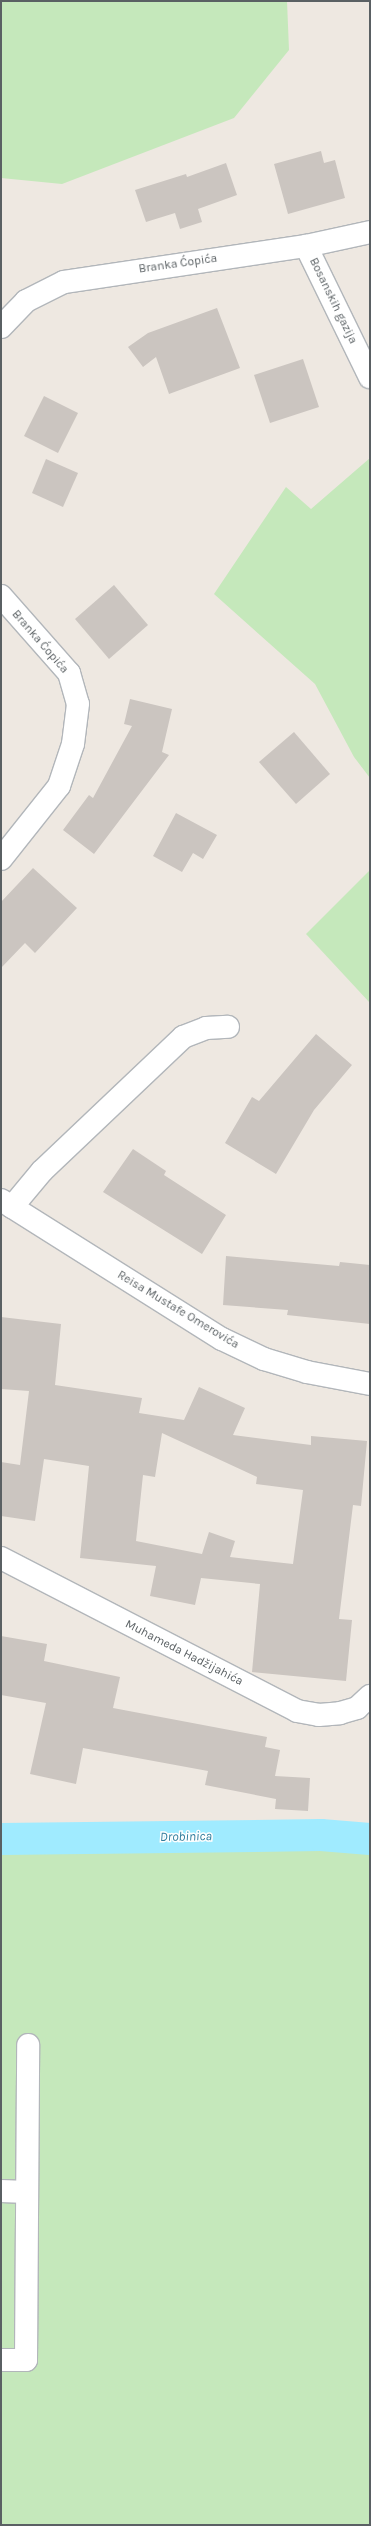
<!DOCTYPE html>
<meta charset="utf-8">
<style>
body{margin:0}
#map{position:relative;width:371px;height:2526px;overflow:hidden;background:#eee8e1;font-family:Karla,sans-serif}
div>[style]{position:absolute}
.green>*{inset:0;background:#c5e8bb}
.canal>*{height:32px;margin:-16px;padding:0 16px;transform-origin:16px;border-radius:16px;background:#a0ebff}
.building>*{inset:0;background:#cbc5c0}
.roads{filter:drop-shadow(1px 0 #b2b6ba) drop-shadow(-1px 0 #b2b6ba) drop-shadow(0 1px #b2b6ba) drop-shadow(0 -1px #b2b6ba)}
.minor>*{height:22px;margin:-11px;padding:0 11px;transform-origin:11px;border-radius:11px;background:#fff}
span{translate:-50% -50%;white-space:nowrap;text-align:center;line-height:1.15;-webkit-text-stroke:3px #fff;paint-order:stroke}
.street-label{font-size:12px;color:#5a6063}
.water-label{font-size:13px;color:#2f7d9d;font-style:italic}
.frame{position:absolute;inset:0;border:2px solid #5a6063;pointer-events:none}
</style>
<div id="map">
<div class="green">
<div style="clip-path:polygon(1px 1px,287px 1px,289px 50px,234px 118px,62px 184px,1px 178px)"></div>
<div style="clip-path:polygon(370px 458px,370px 778px,354px 757px,315px 684px,214px 594px,286px 487px,311px 509px)"></div>
<div style="clip-path:polygon(370px 870px,370px 1003px,306px 934px)"></div>
<div style="clip-path:polygon(321px 1835px,370px 1839px,370px 2525px,1px 2525px,1px 1839px)"></div>
</div>
<div class="canal">
<div style="left:1px;top:1839px;width:320px;rotate:-0.7deg"></div>
<div style="left:321px;top:1835px;width:49px;rotate:4.7deg"></div>
</div>
<div class="building">
<div style="clip-path:polygon(321px 151px,324px 163px,335px 160px,345px 198px,288px 214px,274px 164px)"></div>
<div style="clip-path:polygon(226px 163px,237px 195px,198px 209px,202px 222px,180px 229px,175px 213px,146px 222px,135px 190px,186px 174px,187px 177px)"></div>
<div style="clip-path:polygon(217px 308px,240px 368px,169px 394px,156px 357px,143px 367px,128px 347px,148px 333px)"></div>
<div style="clip-path:polygon(303px 359px,319px 407px,270px 423px,254px 375px)"></div>
<div style="clip-path:polygon(44px 396px,78px 413px,58px 453px,24px 436px)"></div>
<div style="clip-path:polygon(46px 459px,78px 473px,63px 507px,32px 493px)"></div>
<div style="clip-path:polygon(114px 585px,148px 625px,109px 659px,75px 619px)"></div>
<div style="clip-path:polygon(130px 699px,172px 709px,162px 752px,169px 755px,94px 854px,63px 830px,89px 795px,93px 798px,132px 726px,124px 724px)"></div>
<div style="clip-path:polygon(294px 732px,330px 774px,296px 804px,259px 762px)"></div>
<div style="clip-path:polygon(176px 813px,217px 835px,203px 859px,193px 853px,182px 872px,153px 856px)"></div>
<div style="clip-path:polygon(33px 868px,77px 908px,35px 953px,25px 943px,1px 968px,1px 902px)"></div>
<div style="clip-path:polygon(316px 1034px,352px 1065px,314px 1110px,276px 1174px,225px 1143px,252px 1097px,259px 1101px)"></div>
<div style="clip-path:polygon(133px 1149px,166px 1171px,164px 1175px,226px 1215px,202px 1254px,103px 1192px)"></div>
<div style="clip-path:polygon(226px 1256px,339px 1266px,340px 1262px,370px 1265px,370px 1324px,287px 1315px,288px 1310px,223px 1305px)"></div>
<div style="clip-path:polygon(evenodd,1px 1317px,61px 1324px,55px 1385px,142px 1398px,139px 1413px,184px 1420px,199px 1387px,245px 1408px,233px 1435px,311px 1445px,311px 1436px,367px 1441px,361px 1506px,353px 1505px,339px 1619px,352px 1620px,346px 1681px,252px 1672px,260px 1584px,201px 1578px,195px 1605px,150px 1596px,156px 1566px,80px 1558px,89px 1466px,44px 1459px,35px 1521px,1px 1516px,1px 1462px,20px 1465px,29px 1391px,1px 1389px,1px 1317px,162px 1433px,257px 1477px,256px 1484px,303px 1490px,293px 1564px,230px 1557px,235px 1541px,209px 1532px,202px 1554px,136px 1541px,143px 1475px,155px 1477px,162px 1433px)"></div>
<div style="clip-path:polygon(1px 1636px,47px 1644px,44px 1661px,120px 1677px,113px 1708px,267px 1737px,265px 1747px,280px 1750px,275px 1776px,310px 1778px,308px 1811px,275px 1809px,276px 1799px,205px 1785px,208px 1771px,83px 1748px,76px 1784px,30px 1774px,46px 1703px,1px 1695px)"></div>
</div>
<div class="roads">
<div class="minor">
<div style="left:306px;top:246px;width:146px;rotate:64deg"></div>
<div style="left:1px;top:327px;width:36px;rotate:-46deg"></div>
<div style="left:26px;top:301px;width:42px;rotate:-26.6deg"></div>
<div style="left:64px;top:282px;width:245px;rotate:-8.5deg"></div>
<div style="left:306px;top:246px;width:66px;rotate:-12.3deg"></div>
<div style="left:1px;top:596px;width:103px;rotate:48.6deg"></div>
<div style="left:69px;top:673px;width:32px;rotate:74deg"></div>
<div style="left:78px;top:704px;width:40px;rotate:97.1deg"></div>
<div style="left:73px;top:744px;width:44px;rotate:108.4deg"></div>
<div style="left:59px;top:786px;width:93px;rotate:128.5deg"></div>
<div style="left:1px;top:1200px;width:261px;rotate:32.2deg"></div>
<div style="left:222px;top:1339px;width:47px;rotate:25.5deg"></div>
<div style="left:264px;top:1359px;width:45px;rotate:16.8deg"></div>
<div style="left:307px;top:1372px;width:64px;rotate:10.8deg"></div>
<div style="left:12px;top:1207px;width:47px;rotate:-50.2deg"></div>
<div style="left:42px;top:1171px;width:195px;rotate:-43.5deg"></div>
<div style="left:183px;top:1037px;width:25px;rotate:-21deg"></div>
<div style="left:206px;top:1028px;width:22px;rotate:-3deg"></div>
<div style="left:1px;top:1558px;width:333px;rotate:27.3deg"></div>
<div style="left:297px;top:1711px;width:22px;rotate:10deg"></div>
<div style="left:319px;top:1715px;width:21px;rotate:-5deg"></div>
<div style="left:340px;top:1713px;width:18px;rotate:-16deg"></div>
<div style="left:357px;top:1708px;width:18px;rotate:-43deg"></div>
<div style="left:1px;top:2191px;width:26px;rotate:2deg"></div>
<div style="left:1px;top:2360px;width:25px"></div>
<div style="left:26px;top:2360px;width:315px;rotate:-89.6deg"></div>
</div>
</div>
<div class="street-label">
<span style="left:178px;top:264px;rotate:-8deg">Branka Ćopića</span>
<span style="left:333px;top:301px;rotate:64deg">Bosanskih gazija</span>
<span style="left:40px;top:642px;rotate:49deg">Branka Ćopića</span>
<span style="left:178px;top:1310px;rotate:31deg">Reisa Mustafe Omerovića</span>
<span style="left:184px;top:1653px;rotate:27deg">Muhameda Hadžijahića</span>
</div>
<div class="water-label">
<span style="left:186px;top:1837px;rotate:-1deg">Drobinica</span>
</div>
<div class="frame"></div>
</div>
